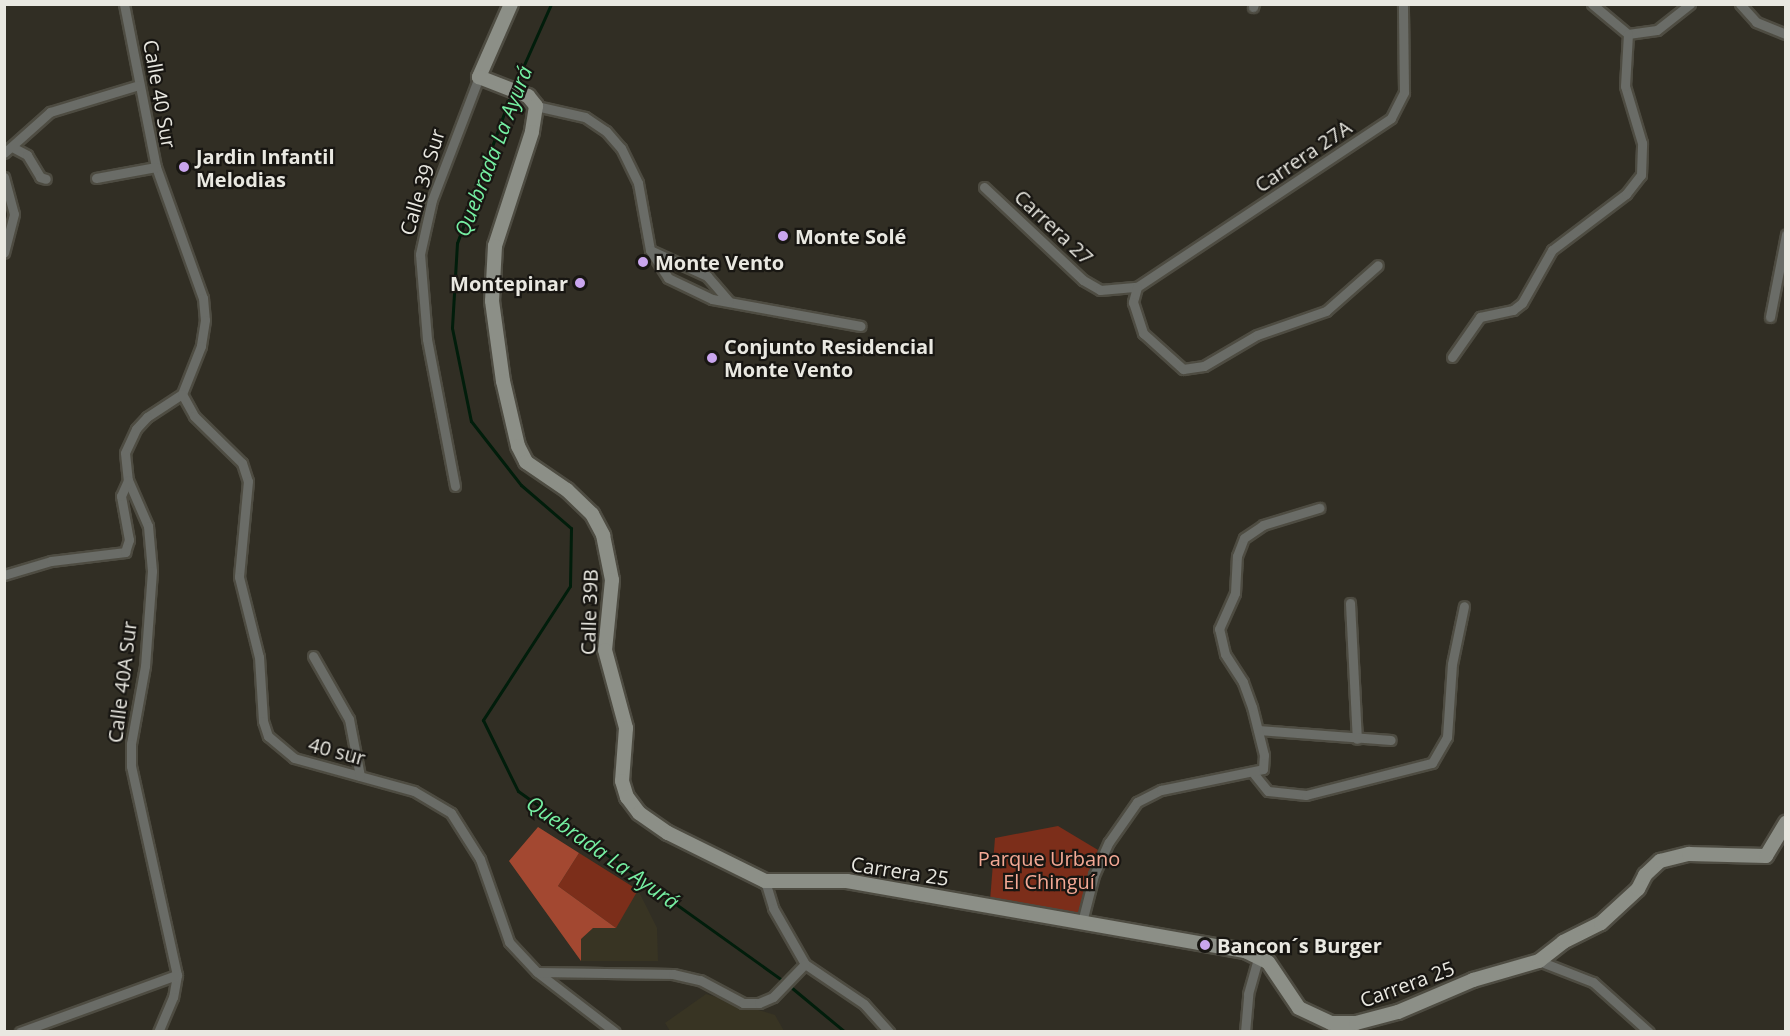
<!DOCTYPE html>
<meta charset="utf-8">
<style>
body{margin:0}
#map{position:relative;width:1790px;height:1036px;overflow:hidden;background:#312e24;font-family:"Open Sans",sans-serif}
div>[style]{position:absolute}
.built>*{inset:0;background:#383423}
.green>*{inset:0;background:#7c2e1a}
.forest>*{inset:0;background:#a34831}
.stream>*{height:3px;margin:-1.5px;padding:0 1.5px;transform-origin:1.5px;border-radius:1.5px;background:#011d0b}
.roads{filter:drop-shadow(2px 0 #4e4c42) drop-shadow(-2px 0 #4e4c42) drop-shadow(0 2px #4e4c42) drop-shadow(0 -2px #4e4c42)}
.street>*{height:9px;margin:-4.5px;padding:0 4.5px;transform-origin:4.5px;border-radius:4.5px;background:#6a6c67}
.secondary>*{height:14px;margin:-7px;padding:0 7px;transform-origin:7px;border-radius:7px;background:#8c8f87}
.dots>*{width:16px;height:16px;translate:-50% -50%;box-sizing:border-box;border:3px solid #181612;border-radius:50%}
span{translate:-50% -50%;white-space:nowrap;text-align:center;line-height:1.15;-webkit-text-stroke:4.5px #181612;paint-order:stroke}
.street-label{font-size:20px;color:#e9e8e1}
.poi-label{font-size:20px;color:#e9e8e1;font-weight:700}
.left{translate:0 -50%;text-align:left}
.right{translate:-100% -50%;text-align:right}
.park-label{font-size:20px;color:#f4a995}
.water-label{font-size:21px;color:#75efa2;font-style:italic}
.frame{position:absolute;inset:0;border:6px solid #e9e8e1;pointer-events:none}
</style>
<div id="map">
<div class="built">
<div style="clip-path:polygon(538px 827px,638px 890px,657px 928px,658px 961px,581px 961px,509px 861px)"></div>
<div style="clip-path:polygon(706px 994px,775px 1015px,784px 1031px,670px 1031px,665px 1023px)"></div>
</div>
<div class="green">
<div style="clip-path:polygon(1058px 826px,1098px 850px,1077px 916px,990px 901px,995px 838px)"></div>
<div style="clip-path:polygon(579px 853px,638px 890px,616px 928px,558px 886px)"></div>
</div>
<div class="forest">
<div style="clip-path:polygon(538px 827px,579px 853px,558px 886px,616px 928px,593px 928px,581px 939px,581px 961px,509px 861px)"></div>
</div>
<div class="stream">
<div style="left:515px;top:85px;width:89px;rotate:-66deg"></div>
<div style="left:511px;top:94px;width:158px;rotate:109.9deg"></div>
<div style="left:457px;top:243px;width:85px;rotate:93.4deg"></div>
<div style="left:452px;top:328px;width:95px;rotate:78.5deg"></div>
<div style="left:471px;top:421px;width:81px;rotate:52deg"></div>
<div style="left:521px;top:485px;width:66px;rotate:40.7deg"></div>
<div style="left:571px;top:528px;width:58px;rotate:91deg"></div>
<div style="left:570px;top:586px;width:160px;rotate:123deg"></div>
<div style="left:483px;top:720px;width:79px;rotate:63.8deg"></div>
<div style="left:518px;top:791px;width:330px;rotate:35.6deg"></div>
<div style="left:786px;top:983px;width:77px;rotate:39.7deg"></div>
</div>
<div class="roads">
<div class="street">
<div style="left:124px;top:4px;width:166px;rotate:78.9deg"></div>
<div style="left:156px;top:167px;width:139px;rotate:70.3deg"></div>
<div style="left:203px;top:298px;width:22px;rotate:85deg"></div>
<div style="left:205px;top:320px;width:26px;rotate:99deg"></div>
<div style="left:201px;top:346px;width:52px;rotate:111.6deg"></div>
<div style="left:182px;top:394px;width:42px;rotate:146.7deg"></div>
<div style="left:147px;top:417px;width:16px;rotate:133deg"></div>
<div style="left:136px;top:429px;width:26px;rotate:115deg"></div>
<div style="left:125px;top:453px;width:27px;rotate:84deg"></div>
<div style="left:128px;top:480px;width:50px;rotate:66.5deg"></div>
<div style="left:148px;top:526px;width:45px;rotate:84.9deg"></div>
<div style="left:152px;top:571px;width:95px;rotate:94.2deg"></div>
<div style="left:145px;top:666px;width:79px;rotate:100.2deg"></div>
<div style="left:131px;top:744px;width:22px;rotate:90deg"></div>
<div style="left:131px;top:766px;width:214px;rotate:77.6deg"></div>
<div style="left:177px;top:975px;width:22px;rotate:100deg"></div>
<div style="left:173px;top:997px;width:38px;rotate:113deg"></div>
<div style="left:1592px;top:4px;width:47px;rotate:39.8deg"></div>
<div style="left:1628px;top:34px;width:29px;rotate:-8deg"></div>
<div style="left:1657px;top:30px;width:42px;rotate:-38.2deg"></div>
<div style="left:1740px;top:4px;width:24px;rotate:48deg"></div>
<div style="left:1756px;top:22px;width:32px;rotate:22deg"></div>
<div style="left:1253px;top:7px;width:3px;rotate:-72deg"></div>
<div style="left:536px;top:106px;width:50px;rotate:12.7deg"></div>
<div style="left:585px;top:117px;width:25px;rotate:34deg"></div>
<div style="left:606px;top:131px;width:23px;rotate:49deg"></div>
<div style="left:621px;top:148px;width:39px;rotate:64deg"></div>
<div style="left:638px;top:183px;width:68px;rotate:79.8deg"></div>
<div style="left:650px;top:250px;width:33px;rotate:57deg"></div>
<div style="left:668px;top:278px;width:49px;rotate:25.5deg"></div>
<div style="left:712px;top:299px;width:151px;rotate:10.3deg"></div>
<div style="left:14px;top:148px;width:15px;rotate:28deg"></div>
<div style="left:27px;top:155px;width:26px;rotate:59deg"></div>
<div style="left:40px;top:177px;width:6px;rotate:18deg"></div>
<div style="left:4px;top:153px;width:62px;rotate:-41.7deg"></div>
<div style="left:50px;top:112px;width:93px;rotate:-16.9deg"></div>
<div style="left:4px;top:177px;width:38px;rotate:75deg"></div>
<div style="left:14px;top:214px;width:40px;rotate:104.4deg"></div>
<div style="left:96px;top:178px;width:61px;rotate:-10.4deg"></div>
<div style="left:984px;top:187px;width:136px;rotate:43.2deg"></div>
<div style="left:1083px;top:280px;width:20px;rotate:30deg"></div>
<div style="left:1100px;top:290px;width:37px;rotate:-5deg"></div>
<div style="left:1137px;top:287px;width:305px;rotate:-33.6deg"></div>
<div style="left:1391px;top:118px;width:29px;rotate:-63deg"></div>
<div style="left:1404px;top:92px;width:88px;rotate:-90.7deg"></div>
<div style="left:650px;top:250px;width:63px;rotate:24.5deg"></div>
<div style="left:707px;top:276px;width:33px;rotate:49deg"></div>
<div style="left:1137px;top:287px;width:16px;rotate:105deg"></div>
<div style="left:1133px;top:302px;width:33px;rotate:72deg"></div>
<div style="left:1143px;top:333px;width:54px;rotate:42deg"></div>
<div style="left:1183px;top:369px;width:21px;rotate:-8deg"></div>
<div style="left:1204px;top:366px;width:61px;rotate:-30.3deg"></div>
<div style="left:1257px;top:335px;width:73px;rotate:-19.2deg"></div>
<div style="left:1326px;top:311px;width:69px;rotate:-41.5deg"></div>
<div style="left:1770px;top:317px;width:84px;rotate:-79deg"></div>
<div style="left:1452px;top:357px;width:49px;rotate:-55deg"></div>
<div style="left:1480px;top:317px;width:34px;rotate:-12deg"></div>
<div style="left:1513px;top:310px;width:11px;rotate:-38deg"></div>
<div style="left:1522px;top:303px;width:61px;rotate:-60.5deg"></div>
<div style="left:1552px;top:250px;width:93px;rotate:-37.1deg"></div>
<div style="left:1626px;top:194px;width:24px;rotate:-52deg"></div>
<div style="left:1641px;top:175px;width:32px;rotate:-88deg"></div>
<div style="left:1642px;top:143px;width:59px;rotate:-106.6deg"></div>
<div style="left:1625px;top:86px;width:52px;rotate:-86.7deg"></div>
<div style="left:182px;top:394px;width:25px;rotate:61deg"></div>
<div style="left:194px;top:416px;width:67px;rotate:44.4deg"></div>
<div style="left:242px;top:463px;width:19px;rotate:72deg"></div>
<div style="left:248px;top:481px;width:96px;rotate:95.4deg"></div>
<div style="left:239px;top:577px;width:82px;rotate:76deg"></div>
<div style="left:259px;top:657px;width:64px;rotate:86.4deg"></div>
<div style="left:263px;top:721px;width:16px;rotate:72deg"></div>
<div style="left:268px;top:736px;width:34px;rotate:40deg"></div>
<div style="left:294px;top:758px;width:124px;rotate:15.4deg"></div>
<div style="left:414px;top:791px;width:43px;rotate:30.7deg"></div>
<div style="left:451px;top:813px;width:54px;rotate:57.8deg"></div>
<div style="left:480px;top:859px;width:88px;rotate:70.7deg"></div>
<div style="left:509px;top:942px;width:41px;rotate:47deg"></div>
<div style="left:537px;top:972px;width:98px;rotate:37.6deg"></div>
<div style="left:455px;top:486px;width:150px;rotate:-100.8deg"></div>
<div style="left:427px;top:339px;width:85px;rotate:-94.7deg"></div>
<div style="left:420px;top:254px;width:55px;rotate:-77.5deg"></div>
<div style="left:432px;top:200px;width:132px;rotate:-69.1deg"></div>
<div style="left:4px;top:575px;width:49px;rotate:-16.6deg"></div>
<div style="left:51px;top:561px;width:75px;rotate:-6.9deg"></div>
<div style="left:125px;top:552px;width:13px;rotate:-72deg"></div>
<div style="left:129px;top:540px;width:45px;rotate:-100.3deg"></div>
<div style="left:121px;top:496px;width:17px;rotate:-66deg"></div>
<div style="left:1350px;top:603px;width:136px;rotate:87.1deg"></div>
<div style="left:313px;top:656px;width:73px;rotate:60.3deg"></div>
<div style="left:349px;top:719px;width:58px;rotate:79.1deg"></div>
<div style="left:1258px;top:730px;width:133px;rotate:4.3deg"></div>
<div style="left:1254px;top:774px;width:22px;rotate:51deg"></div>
<div style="left:1268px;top:791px;width:38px;rotate:6deg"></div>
<div style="left:1306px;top:795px;width:130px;rotate:-14.3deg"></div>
<div style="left:1432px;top:763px;width:30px;rotate:-60deg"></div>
<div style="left:1447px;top:737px;width:73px;rotate:-86.1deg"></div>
<div style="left:1452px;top:664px;width:59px;rotate:-78.3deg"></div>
<div style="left:765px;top:881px;width:28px;rotate:73deg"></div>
<div style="left:773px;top:908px;width:64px;rotate:60.3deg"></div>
<div style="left:805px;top:964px;width:71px;rotate:34.1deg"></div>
<div style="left:864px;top:1004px;width:38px;rotate:48deg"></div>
<div style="left:1082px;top:922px;width:49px;rotate:-75.7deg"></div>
<div style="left:1094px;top:875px;width:36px;rotate:-66deg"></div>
<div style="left:1109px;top:842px;width:49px;rotate:-55deg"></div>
<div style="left:1137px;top:802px;width:27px;rotate:-27deg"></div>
<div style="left:1161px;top:790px;width:104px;rotate:-11.6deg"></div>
<div style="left:1263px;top:769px;width:14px;rotate:-86deg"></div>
<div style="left:1264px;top:755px;width:49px;rotate:-104deg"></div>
<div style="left:1252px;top:707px;width:27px;rotate:-110deg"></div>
<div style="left:1243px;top:682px;width:33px;rotate:-123deg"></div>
<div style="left:1225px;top:654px;width:26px;rotate:-103deg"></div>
<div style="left:1219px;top:629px;width:39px;rotate:-66deg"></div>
<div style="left:1235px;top:593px;width:37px;rotate:-87deg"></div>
<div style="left:1237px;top:556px;width:19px;rotate:-69deg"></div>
<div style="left:1244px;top:538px;width:23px;rotate:-34deg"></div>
<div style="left:1263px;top:525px;width:59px;rotate:-16.9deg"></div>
<div style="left:1539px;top:961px;width:58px;rotate:21.3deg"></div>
<div style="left:1593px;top:982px;width:75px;rotate:41.8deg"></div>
<div style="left:538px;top:972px;width:135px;rotate:0.8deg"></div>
<div style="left:673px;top:974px;width:28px;rotate:13deg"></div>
<div style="left:700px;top:980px;width:49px;rotate:28.1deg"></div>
<div style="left:743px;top:1003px;width:16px"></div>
<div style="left:759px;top:1003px;width:15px;rotate:-23deg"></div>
<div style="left:773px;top:997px;width:46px;rotate:-45.9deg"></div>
<div style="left:20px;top:1032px;width:167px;rotate:-20deg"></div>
<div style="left:1245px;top:1032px;width:38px;rotate:-85deg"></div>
<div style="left:1248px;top:994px;width:41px;rotate:-74.2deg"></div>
</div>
<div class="secondary">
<div style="left:511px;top:4px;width:80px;rotate:113.7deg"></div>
<div style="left:479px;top:77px;width:53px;rotate:21.2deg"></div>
<div style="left:528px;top:96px;width:13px;rotate:51deg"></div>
<div style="left:536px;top:106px;width:26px;rotate:99deg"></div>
<div style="left:532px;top:132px;width:120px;rotate:108deg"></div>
<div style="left:495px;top:246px;width:55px;rotate:93.1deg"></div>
<div style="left:492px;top:301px;width:81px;rotate:82.2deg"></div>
<div style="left:503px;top:381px;width:67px;rotate:77deg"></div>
<div style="left:518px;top:446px;width:18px;rotate:63deg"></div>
<div style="left:526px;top:462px;width:50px;rotate:34.3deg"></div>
<div style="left:567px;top:490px;width:35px;rotate:44deg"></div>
<div style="left:592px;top:514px;width:24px;rotate:62deg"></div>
<div style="left:603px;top:535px;width:46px;rotate:78.7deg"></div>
<div style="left:612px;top:580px;width:70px;rotate:95.7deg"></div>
<div style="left:605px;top:650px;width:81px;rotate:74.9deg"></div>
<div style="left:626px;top:728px;width:53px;rotate:94.3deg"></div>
<div style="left:622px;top:781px;width:17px;rotate:73deg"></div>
<div style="left:627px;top:797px;width:20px;rotate:53deg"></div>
<div style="left:639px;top:813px;width:35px;rotate:35deg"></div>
<div style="left:668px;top:833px;width:108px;rotate:26.3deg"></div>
<div style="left:765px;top:881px;width:82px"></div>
<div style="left:847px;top:881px;width:404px;rotate:10deg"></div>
<div style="left:1245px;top:951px;width:25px;rotate:26deg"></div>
<div style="left:1268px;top:962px;width:55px;rotate:56deg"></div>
<div style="left:1299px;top:1008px;width:35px;rotate:25deg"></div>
<div style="left:1331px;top:1023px;width:25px"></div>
<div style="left:1356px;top:1023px;width:43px;rotate:-14.7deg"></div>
<div style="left:1398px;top:1012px;width:82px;rotate:-23.1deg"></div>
<div style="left:1473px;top:980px;width:69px;rotate:-16.1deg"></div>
<div style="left:1539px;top:961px;width:31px;rotate:-38deg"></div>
<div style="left:1563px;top:942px;width:42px;rotate:-26.6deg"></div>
<div style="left:1601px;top:923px;width:50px;rotate:-42.6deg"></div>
<div style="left:1638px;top:889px;width:16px;rotate:-63deg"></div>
<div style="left:1645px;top:875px;width:21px;rotate:-43deg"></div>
<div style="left:1660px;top:861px;width:30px;rotate:-14deg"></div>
<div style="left:1689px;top:854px;width:77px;rotate:1.5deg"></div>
<div style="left:1766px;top:856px;width:39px;rotate:-59deg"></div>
</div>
</div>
<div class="dots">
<div style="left:184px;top:167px;background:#c9a5ee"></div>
<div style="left:783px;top:236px;background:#c9a5ee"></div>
<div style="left:643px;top:262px;background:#c9a5ee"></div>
<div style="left:580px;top:283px;background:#c9a5ee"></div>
<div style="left:712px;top:358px;background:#c9a5ee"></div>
<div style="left:1205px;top:945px;background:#c9a5ee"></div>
</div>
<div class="street-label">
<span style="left:160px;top:94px;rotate:80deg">Calle 40 Sur</span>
<span style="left:1303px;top:156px;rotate:-34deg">Carrera 27A</span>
<span style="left:422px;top:182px;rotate:-73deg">Calle 39 Sur</span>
<span style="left:1054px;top:227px;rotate:43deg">Carrera 27</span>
<span style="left:589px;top:612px;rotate:-88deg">Calle 39B</span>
<span style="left:122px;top:682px;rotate:-83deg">Calle 40A Sur</span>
<span style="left:337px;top:751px;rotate:15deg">40 sur</span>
<span style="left:900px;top:871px;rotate:9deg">Carrera 25</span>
<span style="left:1407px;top:984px;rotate:-20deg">Carrera 25</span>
</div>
<div class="poi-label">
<span class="left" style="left:196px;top:168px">Jardin Infantil<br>Melodias</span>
<span class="left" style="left:795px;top:236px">Monte Solé</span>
<span class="left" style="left:655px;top:262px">Monte Vento</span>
<span class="right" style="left:568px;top:283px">Montepinar</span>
<span class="left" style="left:724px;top:358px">Conjunto Residencial<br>Monte Vento</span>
<span class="left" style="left:1217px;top:945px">Bancon´s Burger</span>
</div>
<div class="park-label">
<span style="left:1049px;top:870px">Parque Urbano<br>El Chinguí</span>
</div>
<div class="water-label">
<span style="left:493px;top:151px;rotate:-69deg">Quebrada La Ayurá</span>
<span style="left:603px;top:852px;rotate:35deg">Quebrada La Ayurá</span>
</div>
<div class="frame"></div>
</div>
